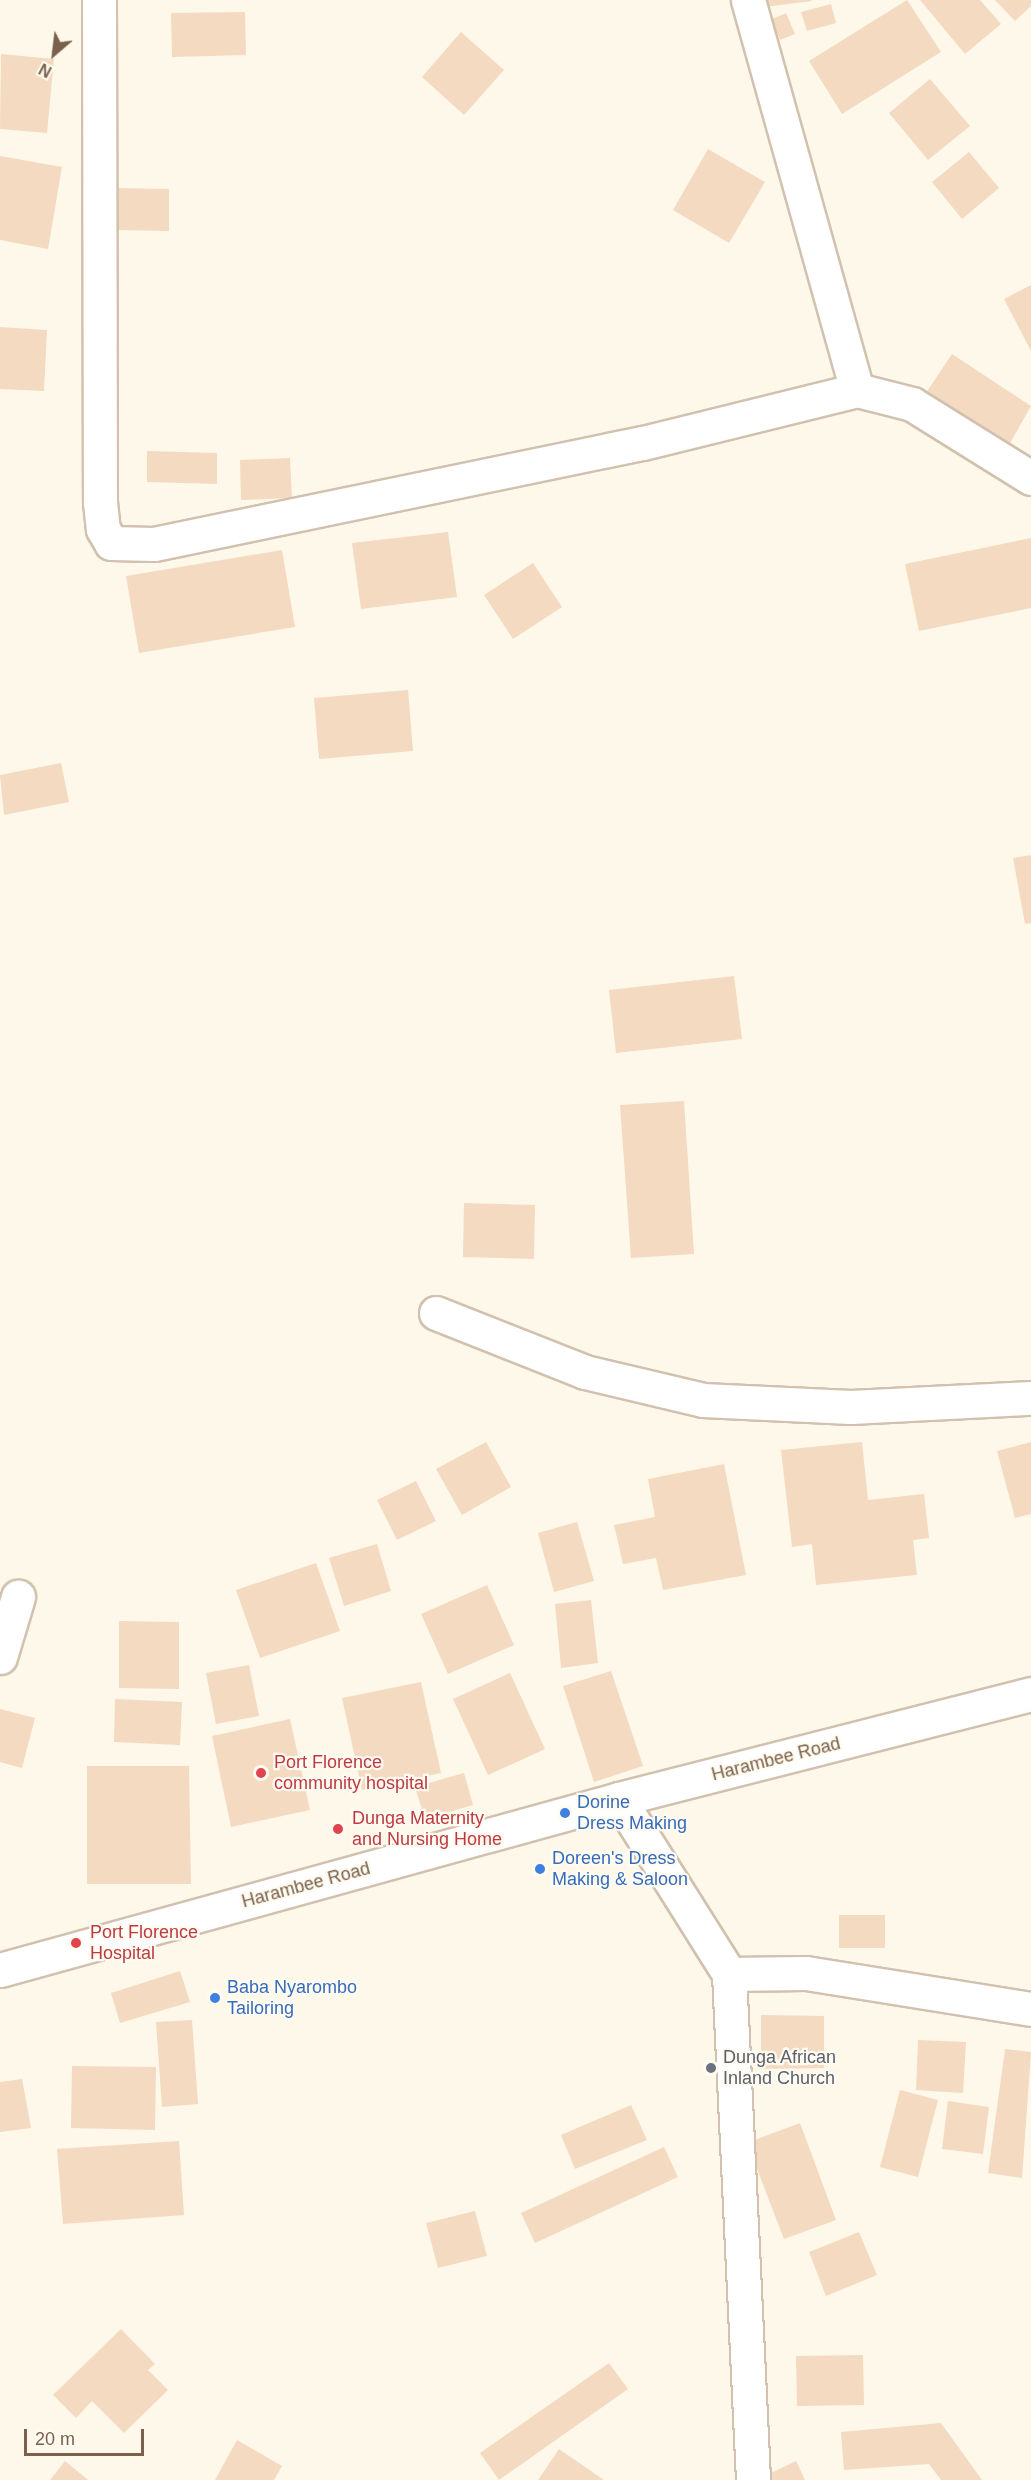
<!DOCTYPE html>
<style>
body{margin:0}
#map{position:relative;width:1031px;height:2480px;overflow:hidden;background:#fdf8e9;font-family:Helvetica,sans-serif}
div>[style]{position:absolute}
.building>*{inset:0;background:#f4dac0}
.roads{filter:drop-shadow(2px 0 #d1c1ae) drop-shadow(-2px 0 #d1c1ae) drop-shadow(0 2px #d1c1ae) drop-shadow(0 -2px #d1c1ae)}
.minor>*{height:33px;margin:-16.5px;padding:0 16.5px;transform-origin:16.5px;border-radius:16.5px;background:#fff}
.secondary>*{height:33px;margin:-16.5px;padding:0 16.5px;transform-origin:16.5px;border-radius:16.5px;background:#fff}
.dots>*{width:16px;height:16px;translate:-50% -50%;box-sizing:border-box;border:3px solid #fffbf1;border-radius:50%}
span{translate:-50% -50%;white-space:nowrap;text-align:center;line-height:1.15;-webkit-text-stroke:4.5px #fffbf1;paint-order:stroke}
.street-label{font-size:18px;color:#7a614b}
.health-label{font-size:18px;color:#be3a42}
.left{translate:0 -50%;text-align:left}
.shop-label{font-size:18px;color:#366cbe}
.worship-label{font-size:18px;color:#5b616d}
.north{position:absolute;left:24px;top:24px;width:60px;height:60px;-webkit-text-stroke:4px #fffbf1;paint-order:stroke;rotate:208deg;font-size:16px;font-weight:700;line-height:24px;text-align:center;color:#7a614b}
.north::after{content:'';display:block;margin:auto;width:21px;height:27px;background:#7a614b;clip-path:polygon(50% 0,100% 100%,50% 72%,0 100%)}
.scale{position:absolute;left:24px;top:2429px;width:120px;height:27px;box-sizing:border-box;border:3px solid #7a614b;border-top:0;padding-left:8px;font-size:18px;line-height:21px;white-space:nowrap;color:#7a614b;-webkit-text-stroke:4px #fffbf1;paint-order:stroke}
</style>
<div id="map">
<div class="building">
<div style="clip-path:polygon(763px 0,811px 0,812px 1px,764px 7px)"></div>
<div style="clip-path:polygon(907px 0,941px 52px,842px 114px,809px 61px)"></div>
<div style="clip-path:polygon(920px 0,980px 0,1001px 24px,965px 54px)"></div>
<div style="clip-path:polygon(995px 0,1031px 0,1031px 6px,1015px 21px)"></div>
<div style="clip-path:polygon(831px 4px,836px 23px,807px 31px,801px 12px)"></div>
<div style="clip-path:polygon(245px 12px,246px 55px,172px 57px,171px 13px)"></div>
<div style="clip-path:polygon(786px 13px,795px 34px,780px 40px,772px 19px)"></div>
<div style="clip-path:polygon(461px 32px,504px 70px,464px 115px,422px 77px)"></div>
<div style="clip-path:polygon(1px 54px,54px 59px,47px 133px,0 129px)"></div>
<div style="clip-path:polygon(930px 79px,970px 126px,928px 160px,889px 113px)"></div>
<div style="clip-path:polygon(708px 149px,765px 182px,729px 243px,673px 210px)"></div>
<div style="clip-path:polygon(969px 152px,999px 188px,962px 219px,932px 182px)"></div>
<div style="clip-path:polygon(0 156px,62px 167px,48px 249px,0 240px)"></div>
<div style="clip-path:polygon(118px 188px,169px 189px,169px 231px,117px 230px)"></div>
<div style="clip-path:polygon(1031px 285px,1031px 351px,1004px 299px)"></div>
<div style="clip-path:polygon(0 327px,47px 330px,44px 391px,0 389px)"></div>
<div style="clip-path:polygon(952px 354px,1031px 406px,1005px 452px,922px 399px)"></div>
<div style="clip-path:polygon(147px 451px,217px 453px,217px 484px,147px 482px)"></div>
<div style="clip-path:polygon(290px 458px,292px 498px,241px 500px,240px 460px)"></div>
<div style="clip-path:polygon(448px 532px,457px 597px,361px 609px,352px 543px)"></div>
<div style="clip-path:polygon(1031px 538px,1031px 608px,919px 631px,905px 564px)"></div>
<div style="clip-path:polygon(282px 550px,295px 627px,139px 653px,126px 576px)"></div>
<div style="clip-path:polygon(533px 563px,562px 607px,513px 639px,484px 595px)"></div>
<div style="clip-path:polygon(408px 690px,413px 751px,319px 759px,314px 698px)"></div>
<div style="clip-path:polygon(61px 763px,69px 802px,4px 815px,0 775px)"></div>
<div style="clip-path:polygon(1031px 855px,1031px 923px,1025px 924px,1013px 858px)"></div>
<div style="clip-path:polygon(734px 976px,742px 1039px,616px 1053px,609px 990px)"></div>
<div style="clip-path:polygon(684px 1101px,694px 1254px,631px 1258px,620px 1105px)"></div>
<div style="clip-path:polygon(464px 1203px,535px 1205px,534px 1259px,463px 1257px)"></div>
<div style="clip-path:polygon(486px 1442px,511px 1487px,462px 1515px,436px 1469px)"></div>
<div style="clip-path:polygon(862px 1442px,868px 1500px,924px 1494px,929px 1538px,913px 1540px,917px 1575px,816px 1585px,812px 1544px,792px 1547px,781px 1450px)"></div>
<div style="clip-path:polygon(1031px 1442px,1031px 1514px,1015px 1518px,997px 1451px)"></div>
<div style="clip-path:polygon(724px 1464px,746px 1575px,663px 1590px,656px 1558px,623px 1564px,614px 1525px,655px 1517px,648px 1479px)"></div>
<div style="clip-path:polygon(416px 1481px,436px 1521px,397px 1540px,377px 1500px)"></div>
<div style="clip-path:polygon(577px 1522px,594px 1581px,554px 1592px,538px 1533px)"></div>
<div style="clip-path:polygon(377px 1544px,391px 1591px,344px 1606px,329px 1558px)"></div>
<div style="clip-path:polygon(316px 1563px,340px 1631px,260px 1658px,236px 1590px)"></div>
<div style="clip-path:polygon(487px 1585px,514px 1645px,448px 1674px,421px 1614px)"></div>
<div style="clip-path:polygon(591px 1600px,598px 1663px,561px 1668px,555px 1604px)"></div>
<div style="clip-path:polygon(119px 1621px,179px 1622px,179px 1689px,119px 1688px)"></div>
<div style="clip-path:polygon(249px 1665px,259px 1716px,216px 1724px,206px 1673px)"></div>
<div style="clip-path:polygon(611px 1671px,643px 1766px,594px 1782px,563px 1686px)"></div>
<div style="clip-path:polygon(510px 1673px,545px 1749px,488px 1775px,453px 1699px)"></div>
<div style="clip-path:polygon(421px 1682px,441px 1773px,362px 1790px,342px 1698px)"></div>
<div style="clip-path:polygon(115px 1699px,182px 1702px,180px 1745px,114px 1742px)"></div>
<div style="clip-path:polygon(0 1709px,35px 1718px,22px 1768px,0 1762px)"></div>
<div style="clip-path:polygon(290px 1719px,310px 1810px,231px 1827px,212px 1736px)"></div>
<div style="clip-path:polygon(87px 1766px,189px 1766px,191px 1884px,87px 1884px)"></div>
<div style="clip-path:polygon(464px 1773px,473px 1805px,425px 1819px,415px 1787px)"></div>
<div style="clip-path:polygon(839px 1915px,885px 1915px,885px 1948px,839px 1948px)"></div>
<div style="clip-path:polygon(180px 1971px,190px 2002px,120px 2023px,111px 1993px)"></div>
<div style="clip-path:polygon(761px 2015px,824px 2016px,824px 2068px,761px 2069px)"></div>
<div style="clip-path:polygon(192px 2020px,198px 2104px,162px 2107px,156px 2022px)"></div>
<div style="clip-path:polygon(918px 2040px,966px 2042px,963px 2093px,916px 2090px)"></div>
<div style="clip-path:polygon(1005px 2049px,1031px 2052px,1022px 2178px,988px 2173px)"></div>
<div style="clip-path:polygon(72px 2066px,156px 2067px,155px 2130px,71px 2128px)"></div>
<div style="clip-path:polygon(22px 2079px,31px 2128px,0 2132px,0 2082px)"></div>
<div style="clip-path:polygon(900px 2090px,938px 2100px,918px 2177px,880px 2167px)"></div>
<div style="clip-path:polygon(948px 2101px,989px 2107px,983px 2154px,942px 2149px)"></div>
<div style="clip-path:polygon(631px 2105px,647px 2140px,575px 2169px,561px 2135px)"></div>
<div style="clip-path:polygon(800px 2123px,836px 2220px,784px 2239px,747px 2143px)"></div>
<div style="clip-path:polygon(179px 2141px,184px 2215px,63px 2224px,57px 2149px)"></div>
<div style="clip-path:polygon(664px 2147px,678px 2177px,535px 2243px,521px 2213px)"></div>
<div style="clip-path:polygon(475px 2211px,487px 2256px,438px 2268px,426px 2223px)"></div>
<div style="clip-path:polygon(859px 2232px,877px 2275px,826px 2296px,809px 2252px)"></div>
<div style="clip-path:polygon(121px 2329px,155px 2364px,148px 2370px,168px 2390px,124px 2433px,92px 2401px,76px 2418px,53px 2395px)"></div>
<div style="clip-path:polygon(863px 2355px,864px 2405px,797px 2406px,796px 2356px)"></div>
<div style="clip-path:polygon(609px 2363px,628px 2389px,499px 2480px,480px 2453px)"></div>
<div style="clip-path:polygon(941px 2423px,982px 2480px,941px 2480px,929px 2464px,844px 2470px,841px 2432px)"></div>
<div style="clip-path:polygon(237px 2440px,282px 2466px,274px 2480px,215px 2480px)"></div>
<div style="clip-path:polygon(559px 2449px,604px 2480px,538px 2480px)"></div>
<div style="clip-path:polygon(65px 2461px,88px 2480px,50px 2480px)"></div>
<div style="clip-path:polygon(796px 2461px,805px 2480px,770px 2480px,767px 2475px)"></div>
</div>
<div class="roads">
<div class="minor">
<div style="left:99px;top:0;width:502px;rotate:89.89deg"></div>
<div style="left:100px;top:502px;width:27px;rotate:84deg"></div>
<div style="left:103px;top:529px;width:16px;rotate:60deg"></div>
<div style="left:111px;top:543px;width:43px;rotate:1.3deg"></div>
<div style="left:154px;top:544px;width:499px;rotate:-11.7deg"></div>
<div style="left:643px;top:443px;width:220px;rotate:-13.9deg"></div>
<div style="left:857px;top:390px;width:57px;rotate:14.3deg"></div>
<div style="left:912px;top:404px;width:140px;rotate:31.9deg"></div>
<div style="left:748px;top:0;width:405px;rotate:74.4deg"></div>
<div style="left:436px;top:1313px;width:160px;rotate:21.6deg"></div>
<div style="left:585px;top:1372px;width:121px;rotate:13.3deg"></div>
<div style="left:703px;top:1400px;width:148px;rotate:2.7deg"></div>
<div style="left:851px;top:1407px;width:180px;rotate:-2.9deg"></div>
<div style="left:0;top:1657px;width:63px;rotate:-73.3deg"></div>
<div style="left:619px;top:1799px;width:207px;rotate:57.8deg"></div>
<div style="left:729px;top:1974px;width:507px;rotate:87.28deg"></div>
<div style="left:729px;top:1974px;width:77px;rotate:-0.7deg"></div>
<div style="left:806px;top:1973px;width:228px;rotate:9.1deg"></div>
</div>
<div class="secondary">
<div style="left:0;top:1970px;width:642px;rotate:-15.44deg"></div>
<div style="left:619px;top:1799px;width:425px;rotate:-14.3deg"></div>
</div>
</div>
<div class="dots">
<div style="left:261px;top:1773px;background:#e0444e"></div>
<div style="left:565px;top:1813px;background:#3f7fe0"></div>
<div style="left:338px;top:1829px;background:#e0444e"></div>
<div style="left:540px;top:1869px;background:#3f7fe0"></div>
<div style="left:76px;top:1943px;background:#e0444e"></div>
<div style="left:215px;top:1998px;background:#3f7fe0"></div>
<div style="left:711px;top:2068px;background:#6b7280"></div>
</div>
<div class="street-label">
<span style="left:776px;top:1759px;rotate:-14deg">Harambee Road</span>
<span style="left:306px;top:1885px;rotate:-15deg">Harambee Road</span>
</div>
<div class="health-label">
<span class="left" style="left:274px;top:1773px">Port Florence<br>community hospital</span>
<span class="left" style="left:352px;top:1829px">Dunga Maternity<br>and Nursing Home</span>
<span class="left" style="left:90px;top:1943px">Port Florence<br>Hospital</span>
</div>
<div class="shop-label">
<span class="left" style="left:577px;top:1813px">Dorine<br>Dress Making</span>
<span class="left" style="left:552px;top:1869px">Doreen's Dress<br>Making &amp; Saloon</span>
<span class="left" style="left:227px;top:1998px">Baba Nyarombo<br>Tailoring</span>
</div>
<div class="worship-label">
<span class="left" style="left:723px;top:2068px">Dunga African<br>Inland Church</span>
</div>
<div class="north">N</div>
<div class="scale">20 m</div>
</div>
